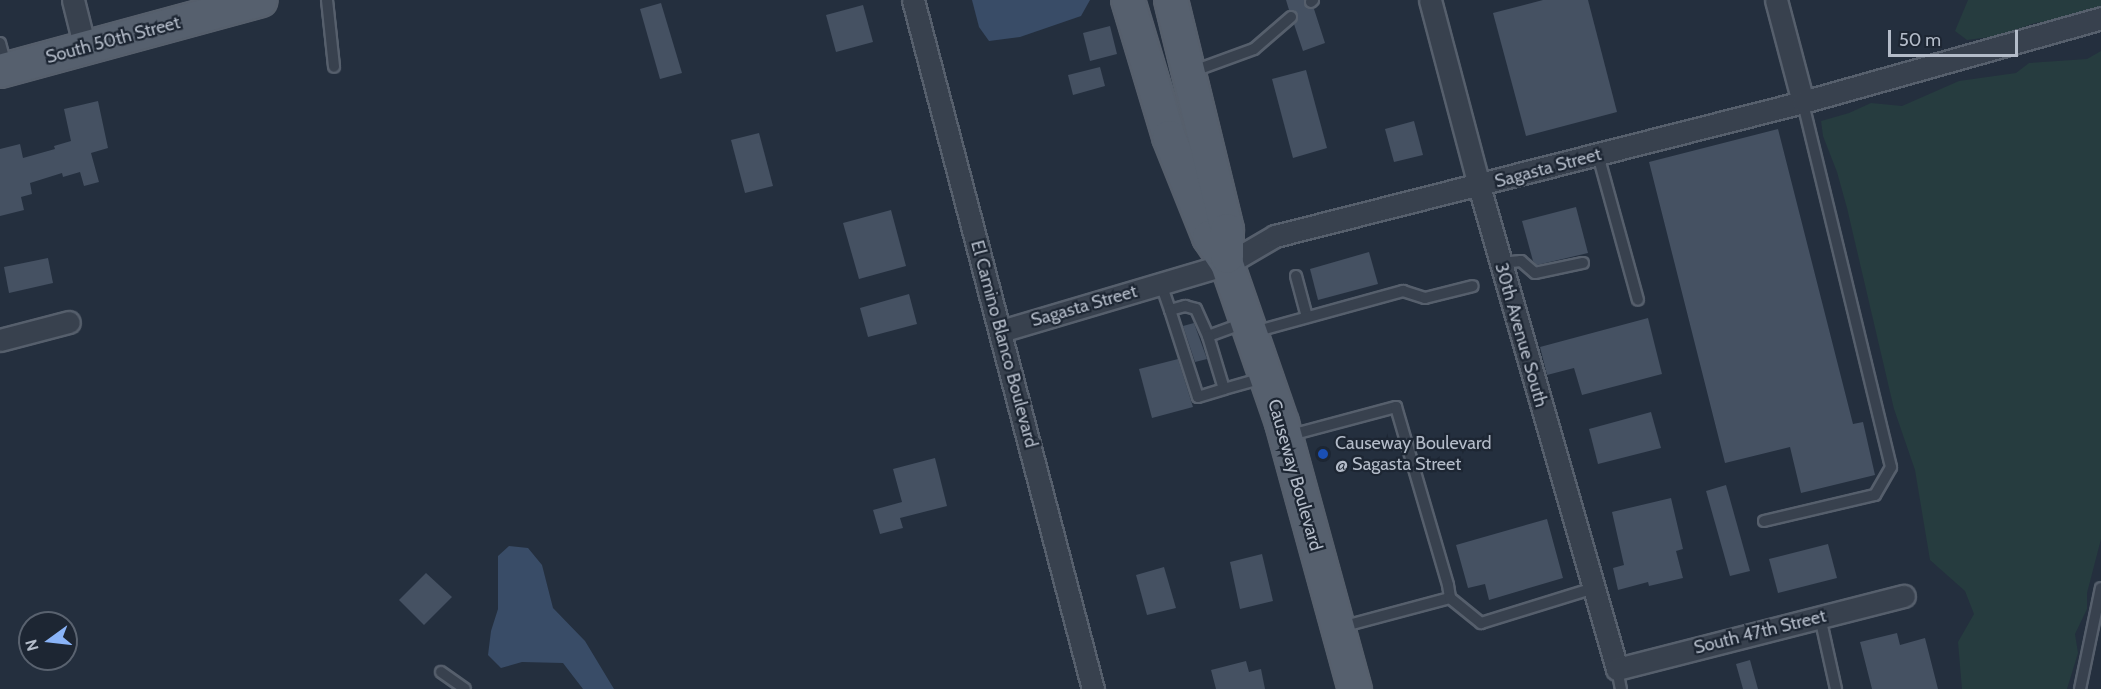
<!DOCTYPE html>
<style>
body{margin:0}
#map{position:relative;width:2101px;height:689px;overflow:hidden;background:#242f3e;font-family:Cabin,sans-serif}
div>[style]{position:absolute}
.green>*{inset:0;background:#263c3f}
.water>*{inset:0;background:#394c67}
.building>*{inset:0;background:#455162}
.roads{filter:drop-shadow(2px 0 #565f6c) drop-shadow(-2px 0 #565f6c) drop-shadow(0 2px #565f6c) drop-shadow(0 -2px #565f6c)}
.lane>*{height:10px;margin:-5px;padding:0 5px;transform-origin:5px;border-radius:5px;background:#38414e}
.street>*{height:21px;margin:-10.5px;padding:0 10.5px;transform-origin:10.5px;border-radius:10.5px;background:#38414e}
.primary>*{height:32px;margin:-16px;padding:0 16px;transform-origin:16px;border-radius:16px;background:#56606e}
.dots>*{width:16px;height:16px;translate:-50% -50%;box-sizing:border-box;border:3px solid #1d2633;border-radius:50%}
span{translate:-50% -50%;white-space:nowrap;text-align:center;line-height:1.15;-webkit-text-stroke:4.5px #1d2633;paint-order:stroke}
.street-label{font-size:18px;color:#b4bcc9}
.poi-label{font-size:18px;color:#b4bcc9}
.left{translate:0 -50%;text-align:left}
.north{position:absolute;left:18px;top:611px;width:60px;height:60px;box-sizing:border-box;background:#1d2633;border:2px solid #59626f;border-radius:50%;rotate:255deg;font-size:16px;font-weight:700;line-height:24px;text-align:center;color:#b4bcc9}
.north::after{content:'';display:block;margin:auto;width:21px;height:27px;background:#8ab4f8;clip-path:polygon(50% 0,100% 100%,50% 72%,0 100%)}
.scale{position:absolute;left:1888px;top:30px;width:130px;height:27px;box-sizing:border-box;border:3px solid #b4bcc9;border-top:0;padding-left:8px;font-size:18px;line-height:21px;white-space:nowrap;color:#b4bcc9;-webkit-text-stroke:4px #1d2633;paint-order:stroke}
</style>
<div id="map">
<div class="green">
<div style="clip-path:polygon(1968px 0,2101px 0,2101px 13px,2035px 23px,1998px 36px,1967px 40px,1955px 31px)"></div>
<div style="clip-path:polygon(2101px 51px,2101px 539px,2087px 593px,2087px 609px,2075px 634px,2078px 653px,2067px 689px,1962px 689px,1958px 642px,1974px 614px,1965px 591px,1930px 560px,1915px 470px,1894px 409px,1847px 208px,1837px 172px,1823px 136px,1821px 121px,1849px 113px,1871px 103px,1902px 106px,1959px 81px,2016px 73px,2029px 63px,2087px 59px)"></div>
</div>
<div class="water">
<div style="clip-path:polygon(972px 0,1090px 0,1081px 16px,1020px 37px,989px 41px,979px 27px)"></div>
<div style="clip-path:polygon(509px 546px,528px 548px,542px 565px,553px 608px,585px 641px,614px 689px,583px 689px,563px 663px,522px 662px,501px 668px,488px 655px,491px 631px,498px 609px,498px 556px)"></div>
</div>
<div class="building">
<div style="clip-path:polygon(1286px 0,1304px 0,1306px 8px,1314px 9px,1325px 43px,1303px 51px,1294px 24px,1298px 15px,1294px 10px,1289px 10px)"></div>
<div style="clip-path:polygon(1543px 0,1588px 0,1617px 112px,1526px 136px,1493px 13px)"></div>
<div style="clip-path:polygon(661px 3px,682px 73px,660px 79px,640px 9px)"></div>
<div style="clip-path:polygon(863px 5px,873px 42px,836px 52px,826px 15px)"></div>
<div style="clip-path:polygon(1110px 26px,1117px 54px,1090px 61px,1083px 33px)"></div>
<div style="clip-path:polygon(1100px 67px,1105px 86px,1073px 95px,1068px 75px)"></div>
<div style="clip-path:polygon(1306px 70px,1327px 148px,1293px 158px,1272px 79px)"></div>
<div style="clip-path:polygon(98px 101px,108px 148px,91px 153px,99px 182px,84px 186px,80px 172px,63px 177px,62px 173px,30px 183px,32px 194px,21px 197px,24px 210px,0 216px,0 149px,20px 144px,23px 158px,55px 149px,54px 146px,71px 141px,64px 109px)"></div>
<div style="clip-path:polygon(1414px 121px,1423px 155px,1394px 162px,1385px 129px)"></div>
<div style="clip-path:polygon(1778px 129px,1853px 424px,1863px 422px,1875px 475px,1801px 493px,1790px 447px,1725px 463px,1649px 162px)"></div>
<div style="clip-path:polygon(759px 133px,773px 186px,745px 193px,731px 140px)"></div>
<div style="clip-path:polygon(1576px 207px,1588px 253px,1537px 265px,1533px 261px,1522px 221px)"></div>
<div style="clip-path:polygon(891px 210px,906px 266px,859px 279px,843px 223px)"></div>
<div style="clip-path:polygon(1369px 252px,1378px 284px,1318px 300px,1310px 269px)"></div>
<div style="clip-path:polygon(48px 258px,53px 283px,9px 293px,4px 267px)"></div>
<div style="clip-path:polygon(909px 294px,917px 324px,868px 337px,860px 308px)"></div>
<div style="clip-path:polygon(1648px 318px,1662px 374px,1582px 395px,1574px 368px,1547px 375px,1540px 347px)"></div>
<div style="clip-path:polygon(1194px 323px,1207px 359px,1195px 362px,1183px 326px)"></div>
<div style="clip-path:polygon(1178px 359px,1193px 407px,1152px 418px,1139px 369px)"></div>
<div style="clip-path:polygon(1651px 412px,1661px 448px,1598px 464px,1589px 429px)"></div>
<div style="clip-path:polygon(935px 458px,947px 506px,900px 518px,903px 528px,880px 534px,873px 510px,902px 502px,893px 469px)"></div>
<div style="clip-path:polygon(1726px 485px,1750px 571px,1730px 576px,1706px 491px)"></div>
<div style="clip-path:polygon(1671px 498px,1683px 549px,1676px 551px,1683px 578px,1649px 586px,1648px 582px,1618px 590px,1613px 568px,1624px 565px,1612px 512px)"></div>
<div style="clip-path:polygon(1547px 519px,1563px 578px,1489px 600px,1485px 584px,1468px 588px,1456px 545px)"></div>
<div style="clip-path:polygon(1828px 544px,1837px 578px,1778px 593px,1769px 559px)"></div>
<div style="clip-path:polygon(1262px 554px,1273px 601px,1240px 609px,1230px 562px)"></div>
<div style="clip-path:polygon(1164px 567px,1176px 608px,1147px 615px,1136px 575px)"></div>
<div style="clip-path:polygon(426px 573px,452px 597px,424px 625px,399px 600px)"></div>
<div style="clip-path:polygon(1897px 633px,1900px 645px,1925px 638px,1938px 689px,1872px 689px,1860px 642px)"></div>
<div style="clip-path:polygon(1750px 660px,1758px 689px,1743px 689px,1736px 664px)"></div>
<div style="clip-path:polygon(1246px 661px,1249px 672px,1261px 669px,1265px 689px,1216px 689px,1211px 670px)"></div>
</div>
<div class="roads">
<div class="lane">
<div style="left:327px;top:0;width:67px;rotate:84deg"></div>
<div style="left:1311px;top:2px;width:3px;rotate:-45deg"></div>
<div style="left:0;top:43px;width:24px;rotate:75deg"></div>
<div style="left:1191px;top:72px;width:67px;rotate:-20.1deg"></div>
<div style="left:1254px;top:49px;width:49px;rotate:-40.9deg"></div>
<div style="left:1598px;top:155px;width:150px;rotate:74.6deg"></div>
<div style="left:1501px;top:263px;width:20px;rotate:-6deg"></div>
<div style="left:1521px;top:261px;width:18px;rotate:41deg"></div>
<div style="left:1535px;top:273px;width:49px;rotate:-11.8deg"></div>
<div style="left:1296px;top:276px;width:42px;rotate:75deg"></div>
<div style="left:1161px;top:284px;width:28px;rotate:71deg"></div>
<div style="left:1170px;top:310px;width:16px;rotate:-15deg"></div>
<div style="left:1185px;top:306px;width:11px;rotate:15deg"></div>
<div style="left:1196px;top:309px;width:30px;rotate:66deg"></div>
<div style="left:1170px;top:310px;width:91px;rotate:72.2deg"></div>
<div style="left:1198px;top:397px;width:27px;rotate:-17deg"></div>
<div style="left:1244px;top:323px;width:38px;rotate:160deg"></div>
<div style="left:1208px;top:336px;width:55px;rotate:73.2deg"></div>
<div style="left:1224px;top:389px;width:41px;rotate:-15.8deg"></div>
<div style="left:1254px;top:332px;width:155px;rotate:-15.4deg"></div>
<div style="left:1403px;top:291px;width:23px;rotate:18deg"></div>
<div style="left:1425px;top:298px;width:49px;rotate:-14deg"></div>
<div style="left:1287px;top:436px;width:113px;rotate:-14.9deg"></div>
<div style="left:1396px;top:407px;width:185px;rotate:73.7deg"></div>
<div style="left:1448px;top:585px;width:13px;rotate:81deg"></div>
<div style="left:1764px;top:521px;width:114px;rotate:-13.2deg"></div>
<div style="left:1875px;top:495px;width:32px;rotate:-60deg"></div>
<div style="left:1891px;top:467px;width:375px;rotate:-103.6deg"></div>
<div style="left:1820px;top:617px;width:74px;rotate:77.5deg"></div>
<div style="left:1341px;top:627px;width:113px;rotate:-14.9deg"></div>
<div style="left:1450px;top:598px;width:40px;rotate:39deg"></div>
<div style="left:1481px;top:623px;width:118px;rotate:-17.2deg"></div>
<div style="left:1617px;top:669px;width:20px;rotate:79deg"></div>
<div style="left:441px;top:672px;width:29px;rotate:35deg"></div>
<div style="left:2080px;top:689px;width:103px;rotate:-78.3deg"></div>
</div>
<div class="street">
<div style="left:73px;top:0;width:49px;rotate:76deg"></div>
<div style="left:913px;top:0;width:712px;rotate:75.36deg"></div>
<div style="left:1430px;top:0;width:192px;rotate:75.2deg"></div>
<div style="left:1479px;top:186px;width:502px;rotate:74.05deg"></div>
<div style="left:1617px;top:669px;width:296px;rotate:-14.3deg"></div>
<div style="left:1776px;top:0;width:106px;rotate:75.2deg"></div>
<div style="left:1001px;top:331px;width:236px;rotate:-16.5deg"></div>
<div style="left:1227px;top:264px;width:56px;rotate:-30.3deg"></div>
<div style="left:1275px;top:236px;width:545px;rotate:-14.24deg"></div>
<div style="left:1803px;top:102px;width:310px;rotate:-15.7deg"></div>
<div style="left:0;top:340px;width:71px;rotate:-14.6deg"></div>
</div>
<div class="primary">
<div style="left:1128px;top:0;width:143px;rotate:73.3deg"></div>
<div style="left:1169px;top:137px;width:108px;rotate:68.2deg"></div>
<div style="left:1209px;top:237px;width:32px;rotate:56deg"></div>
<div style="left:1227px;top:264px;width:168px;rotate:70.9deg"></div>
<div style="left:1282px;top:423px;width:276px;rotate:74.7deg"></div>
<div style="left:1171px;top:0;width:237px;rotate:76.3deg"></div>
<div style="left:1227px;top:230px;width:27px;rotate:90deg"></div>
<div style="left:0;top:71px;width:270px;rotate:-15.2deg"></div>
</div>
</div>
<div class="dots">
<div style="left:1323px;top:454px;background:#1a4fb4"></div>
</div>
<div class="street-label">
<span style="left:113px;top:40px;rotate:-15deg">South 50th Street</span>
<span style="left:1548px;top:168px;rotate:-15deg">Sagasta Street</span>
<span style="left:1084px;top:306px;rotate:-16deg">Sagasta Street</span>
<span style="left:1521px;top:335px;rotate:74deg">30th Avenue South</span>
<span style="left:1004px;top:344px;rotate:75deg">El Camino Blanco Boulevard</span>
<span style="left:1295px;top:475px;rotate:74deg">Causeway Boulevard</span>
<span style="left:1760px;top:632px;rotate:-14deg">South 47th Street</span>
</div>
<div class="poi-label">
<span class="left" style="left:1335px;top:454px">Causeway Boulevard<br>@ Sagasta Street</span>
</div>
<div class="north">N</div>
<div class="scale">50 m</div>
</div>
